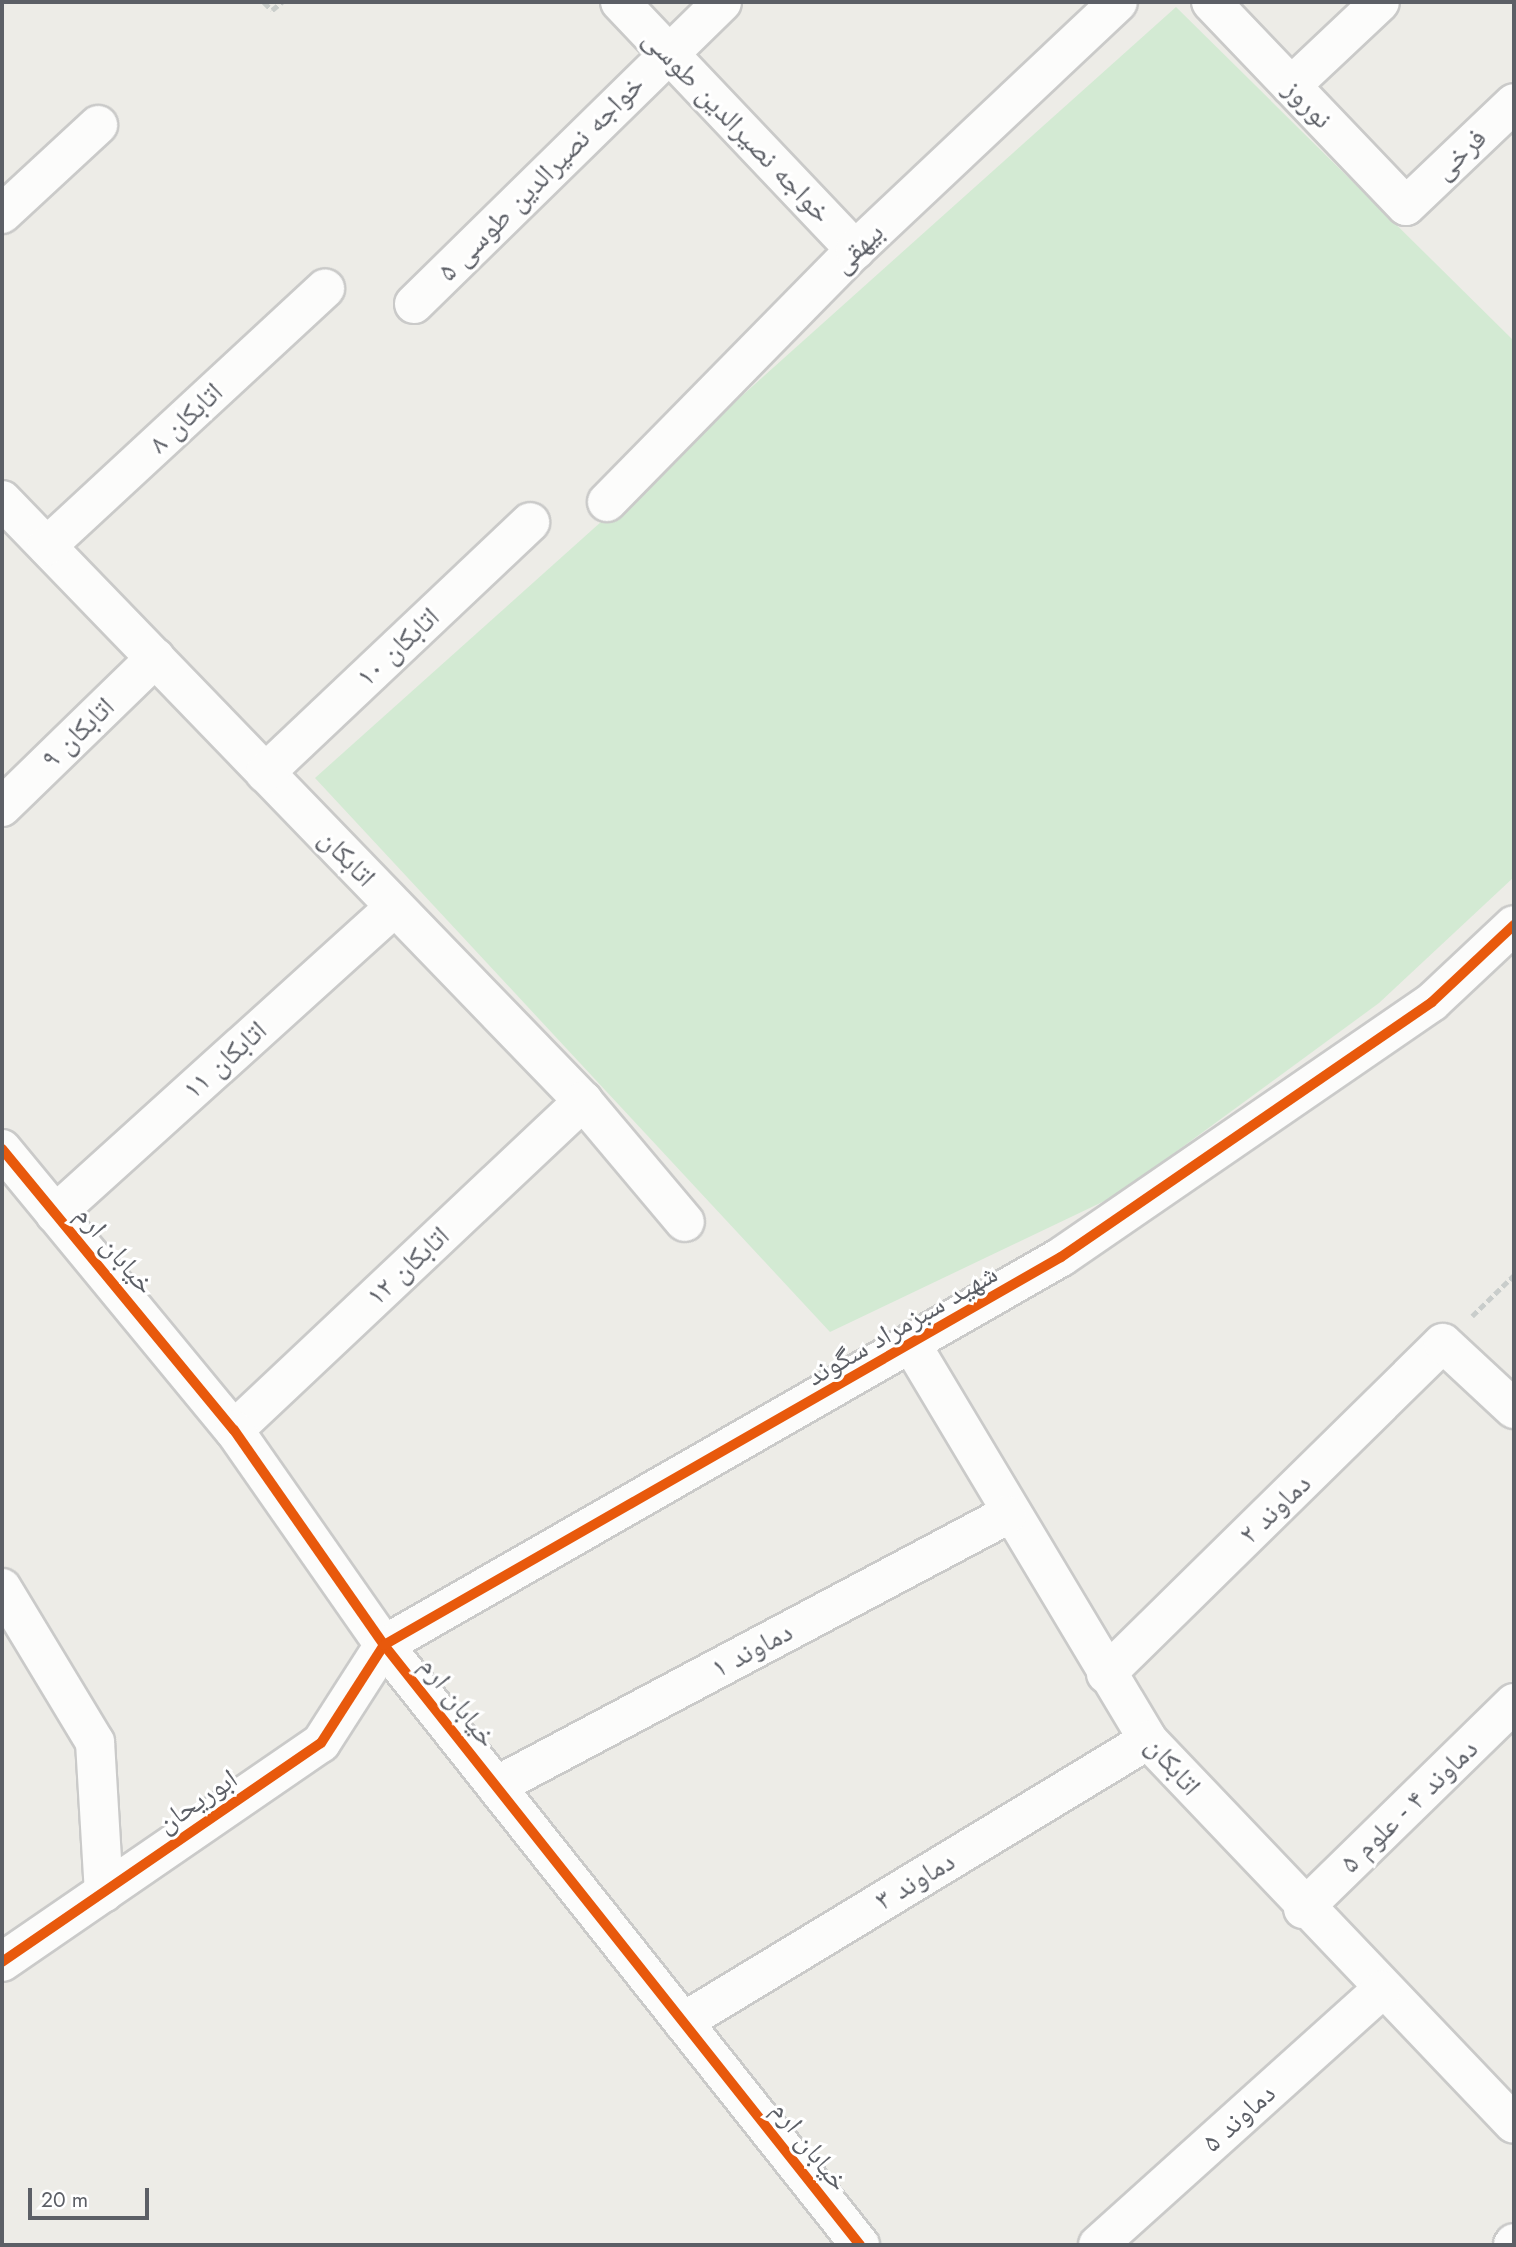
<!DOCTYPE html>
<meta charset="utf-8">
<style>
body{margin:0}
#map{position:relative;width:1516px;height:2247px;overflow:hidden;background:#edece7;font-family:Jost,"Noto Naskh Arabic",sans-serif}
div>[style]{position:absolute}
.green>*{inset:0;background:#d3ead3}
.path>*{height:4.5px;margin-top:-2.25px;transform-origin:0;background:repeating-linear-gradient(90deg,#c9cdcb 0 7px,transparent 0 10.5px)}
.roads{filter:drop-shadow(2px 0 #cacac9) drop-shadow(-2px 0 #cacac9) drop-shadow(0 2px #cacac9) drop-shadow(0 -2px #cacac9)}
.minor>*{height:38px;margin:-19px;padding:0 19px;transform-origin:19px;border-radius:19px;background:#fcfcfb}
.tertiary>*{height:38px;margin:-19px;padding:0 19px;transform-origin:19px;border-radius:19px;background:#fcfcfb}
.cycleway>*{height:10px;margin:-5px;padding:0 5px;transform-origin:5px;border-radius:5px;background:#e8590c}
span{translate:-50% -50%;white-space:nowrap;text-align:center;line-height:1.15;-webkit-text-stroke:6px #fff;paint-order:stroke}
.street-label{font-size:28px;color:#5c5f66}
.frame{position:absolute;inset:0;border:4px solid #5c5f66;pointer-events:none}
.scale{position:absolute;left:28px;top:2188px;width:121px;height:32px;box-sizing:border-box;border:4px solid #5c5f66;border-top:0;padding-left:9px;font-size:21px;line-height:24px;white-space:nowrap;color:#5c5f66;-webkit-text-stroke:5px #fff;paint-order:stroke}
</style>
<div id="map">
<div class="green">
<div style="clip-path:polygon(1176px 7px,1514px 341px,1514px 877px,1379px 1003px,1117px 1195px,830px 1332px,315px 778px)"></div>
</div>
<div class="path">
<div style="left:264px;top:2px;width:11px;rotate:45deg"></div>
<div style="left:272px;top:10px;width:13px;rotate:-39deg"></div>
<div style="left:1472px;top:1316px;width:59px;rotate:-44.3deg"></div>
</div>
<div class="roads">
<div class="minor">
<div style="left:620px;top:2px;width:342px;rotate:46.5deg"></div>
<div style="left:1211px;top:2px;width:282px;rotate:46.3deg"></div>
<div style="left:1406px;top:206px;width:149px;rotate:-43.6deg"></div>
<div style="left:1291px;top:86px;width:122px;rotate:-43.3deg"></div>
<div style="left:2px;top:214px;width:131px;rotate:-42.8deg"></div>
<div style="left:414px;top:304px;width:431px;rotate:-44.4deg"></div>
<div style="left:2px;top:500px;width:836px;rotate:45.97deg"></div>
<div style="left:583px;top:1101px;width:158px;rotate:49.9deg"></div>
<div style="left:607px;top:502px;width:354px;rotate:-45.5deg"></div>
<div style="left:855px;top:250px;width:361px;rotate:-43.3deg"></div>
<div style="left:47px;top:546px;width:379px;rotate:-42.8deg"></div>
<div style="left:265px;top:773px;width:365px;rotate:-43.4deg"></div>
<div style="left:2px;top:807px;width:214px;rotate:-44.2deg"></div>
<div style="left:55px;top:1214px;width:458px;rotate:-42.1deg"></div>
<div style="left:913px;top:1347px;width:458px;rotate:59.1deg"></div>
<div style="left:1148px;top:1740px;width:530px;rotate:46.37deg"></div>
<div style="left:234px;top:1430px;width:480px;rotate:-43.3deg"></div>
<div style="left:2px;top:1588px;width:180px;rotate:58.9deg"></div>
<div style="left:95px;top:1742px;width:151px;rotate:86.6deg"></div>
<div style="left:1106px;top:1674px;width:472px;rotate:-44.5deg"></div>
<div style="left:1443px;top:1343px;width:97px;rotate:42.9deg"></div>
<div style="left:496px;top:1786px;width:578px;rotate:-27.94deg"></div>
<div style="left:1303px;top:1909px;width:295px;rotate:-44.3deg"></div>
<div style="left:2px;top:1962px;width:387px;rotate:-34.5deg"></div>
<div style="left:321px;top:1743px;width:117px;rotate:-57.3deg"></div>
<div style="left:384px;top:1645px;width:780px;rotate:-29.82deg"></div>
<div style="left:1061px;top:1257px;width:450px;rotate:-34.5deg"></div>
<div style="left:1432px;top:1002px;width:112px;rotate:-43.2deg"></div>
<div style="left:683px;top:2022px;width:544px;rotate:-31.23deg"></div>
<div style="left:1098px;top:2245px;width:381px;rotate:-42deg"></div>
<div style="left:1513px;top:2245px;width:2px;rotate:-63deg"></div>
</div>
<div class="tertiary">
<div style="left:2px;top:1149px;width:364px;rotate:50.5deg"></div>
<div style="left:234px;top:1430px;width:262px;rotate:55.1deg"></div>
<div style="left:384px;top:1645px;width:766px;rotate:51.57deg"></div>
</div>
</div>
<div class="cycleway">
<div style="left:2px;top:1149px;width:364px;rotate:50.5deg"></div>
<div style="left:234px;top:1430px;width:262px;rotate:55.1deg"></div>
<div style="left:384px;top:1645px;width:766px;rotate:51.57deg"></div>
<div style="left:2px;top:1962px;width:387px;rotate:-34.5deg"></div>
<div style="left:321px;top:1743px;width:117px;rotate:-57.3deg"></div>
<div style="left:384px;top:1645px;width:780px;rotate:-29.82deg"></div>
<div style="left:1061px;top:1257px;width:450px;rotate:-34.5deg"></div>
<div style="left:1432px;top:1002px;width:112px;rotate:-43.2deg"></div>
</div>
<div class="street-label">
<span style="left:1308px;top:104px;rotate:46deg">نوروز</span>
<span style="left:737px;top:126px;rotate:46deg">خواجه نصیرالدین طوسی</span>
<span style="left:1460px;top:154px;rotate:-43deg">فرخی</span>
<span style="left:541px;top:178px;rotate:-45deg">خواجه نصیرالدین طوسی ۵</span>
<span style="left:858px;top:248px;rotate:-44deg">بیهقی</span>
<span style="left:186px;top:418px;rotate:-43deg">اتابکان ۸</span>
<span style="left:398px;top:647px;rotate:-43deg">اتابکان ۱۰</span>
<span style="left:78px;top:733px;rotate:-44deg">اتابکان ۹</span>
<span style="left:347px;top:858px;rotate:46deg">اتابکان</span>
<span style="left:225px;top:1060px;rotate:-42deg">اتابکان ۱۱</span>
<span style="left:115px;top:1250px;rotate:50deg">خیابان ارم</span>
<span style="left:408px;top:1266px;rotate:-43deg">اتابکان ۱۲</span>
<span style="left:902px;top:1325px;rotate:-30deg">شهید سبزمراد سگوند</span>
<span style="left:1275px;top:1509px;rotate:-44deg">دماوند ۲</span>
<span style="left:752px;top:1650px;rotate:-28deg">دماوند ۱</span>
<span style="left:458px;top:1702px;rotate:52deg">خیابان ارم</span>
<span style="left:1173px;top:1766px;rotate:49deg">اتابکان</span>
<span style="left:197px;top:1801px;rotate:-34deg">ابوریحان</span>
<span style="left:1409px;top:1806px;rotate:-44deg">دماوند ۴ - علوم ۵</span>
<span style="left:915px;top:1881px;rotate:-31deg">دماوند ۳</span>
<span style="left:1239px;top:2118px;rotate:-42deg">دماوند ۵</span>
<span style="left:810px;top:2146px;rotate:52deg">خیابان ارم</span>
</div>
<div class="frame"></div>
<div class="scale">20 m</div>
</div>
